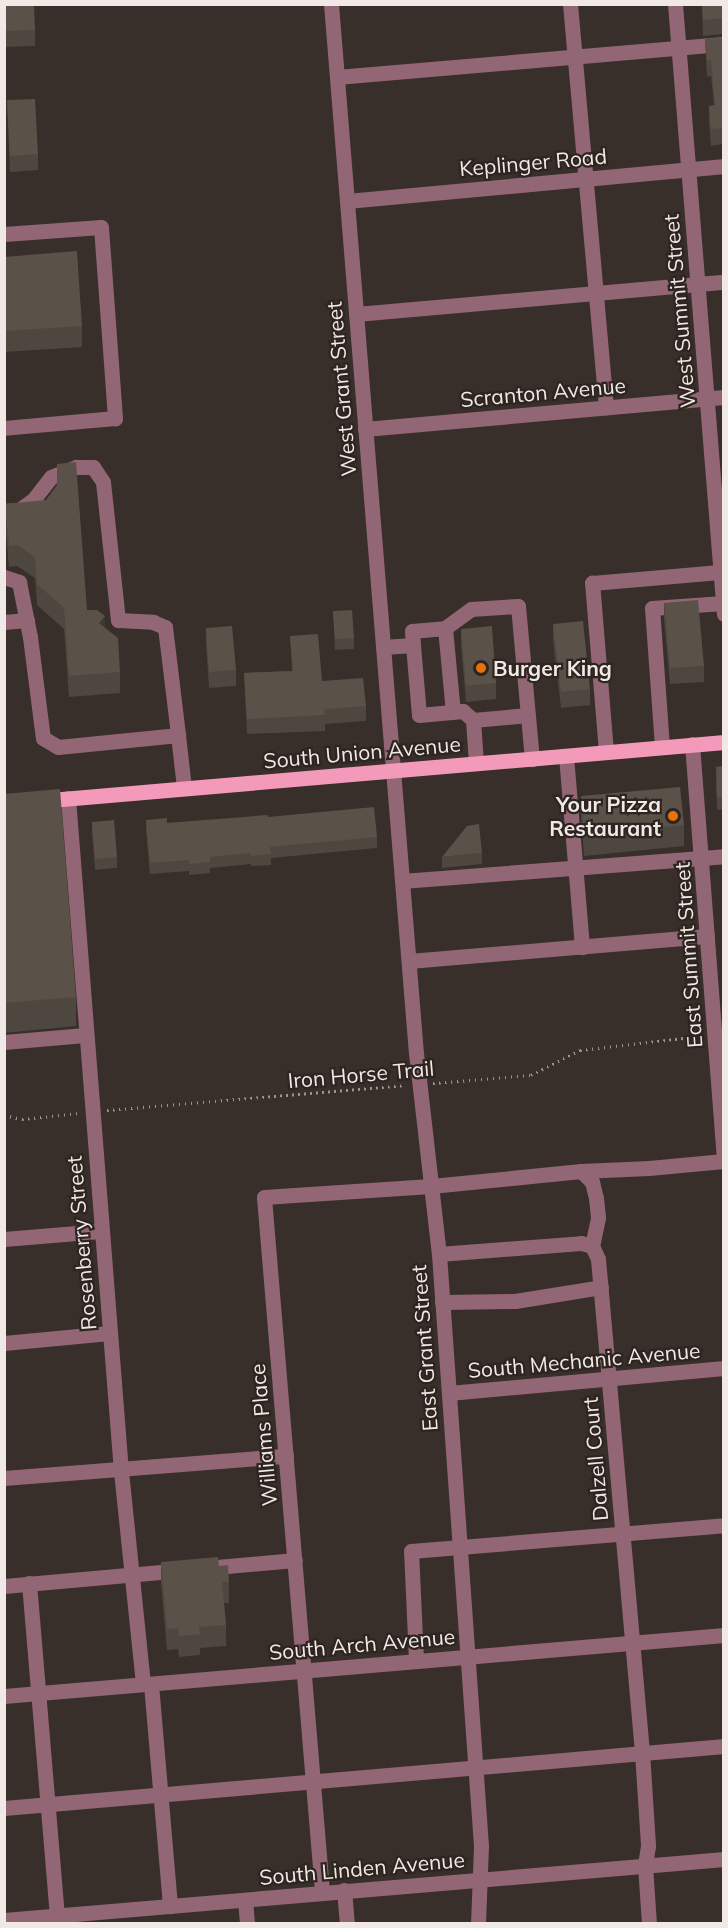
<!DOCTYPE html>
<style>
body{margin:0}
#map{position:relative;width:728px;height:1928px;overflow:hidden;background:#382e2a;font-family:Mulish,sans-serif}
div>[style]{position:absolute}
.path>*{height:3px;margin-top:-1.5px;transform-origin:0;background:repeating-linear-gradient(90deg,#9b938f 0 1.5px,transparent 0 6px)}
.minor>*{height:15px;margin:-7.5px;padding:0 7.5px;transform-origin:7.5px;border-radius:7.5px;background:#926675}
.major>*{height:15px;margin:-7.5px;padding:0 7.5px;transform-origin:7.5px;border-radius:7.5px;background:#f399ba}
.wall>*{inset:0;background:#4d473f}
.shaded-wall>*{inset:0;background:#3f3933}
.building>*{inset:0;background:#5a5249}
.dots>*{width:16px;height:16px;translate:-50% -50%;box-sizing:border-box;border:3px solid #2e2420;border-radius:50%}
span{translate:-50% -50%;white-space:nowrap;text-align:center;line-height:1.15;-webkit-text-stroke:4.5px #2e2420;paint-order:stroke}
.street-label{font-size:21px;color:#f0e9e6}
.poi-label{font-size:21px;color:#f0e9e6;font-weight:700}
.left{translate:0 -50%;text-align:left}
.right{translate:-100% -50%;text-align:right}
.frame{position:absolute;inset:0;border:6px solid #f0e9e6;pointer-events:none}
</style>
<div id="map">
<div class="path">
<div style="left:433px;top:1083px;width:98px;rotate:-4.7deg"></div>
<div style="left:531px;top:1075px;width:55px;rotate:-27deg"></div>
<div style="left:580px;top:1050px;width:122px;rotate:-6.6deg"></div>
<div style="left:107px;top:1110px;width:300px;rotate:-4.8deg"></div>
<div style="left:4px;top:1115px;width:18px;rotate:13deg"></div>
<div style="left:22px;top:1119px;width:58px;rotate:-5.9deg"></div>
</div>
<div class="minor">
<div style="left:331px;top:4px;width:1052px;rotate:85.37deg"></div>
<div style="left:416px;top:1053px;width:202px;rotate:83.5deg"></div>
<div style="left:439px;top:1254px;width:593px;rotate:85.94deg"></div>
<div style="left:481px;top:1846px;width:78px;rotate:92.2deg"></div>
<div style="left:570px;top:4px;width:405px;rotate:84.9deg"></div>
<div style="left:675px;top:4px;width:612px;rotate:85.41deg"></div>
<div style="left:337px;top:77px;width:388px;rotate:-4.9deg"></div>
<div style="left:347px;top:201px;width:379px;rotate:-5.3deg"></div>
<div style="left:4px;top:234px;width:97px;rotate:-4.1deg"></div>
<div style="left:101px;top:227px;width:192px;rotate:85.8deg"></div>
<div style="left:115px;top:418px;width:111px;rotate:174.9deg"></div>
<div style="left:356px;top:314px;width:369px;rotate:-5deg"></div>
<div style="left:365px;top:429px;width:360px;rotate:-5.1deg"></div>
<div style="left:4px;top:511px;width:15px;rotate:-4deg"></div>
<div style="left:19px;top:510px;width:17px;rotate:-36deg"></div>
<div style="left:33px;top:500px;width:29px;rotate:-52deg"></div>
<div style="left:51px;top:477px;width:27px;rotate:-22deg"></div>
<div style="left:76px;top:467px;width:17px"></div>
<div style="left:93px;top:467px;width:18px;rotate:56deg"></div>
<div style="left:103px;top:482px;width:139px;rotate:83.8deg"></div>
<div style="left:118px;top:620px;width:35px;rotate:3deg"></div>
<div style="left:153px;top:622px;width:13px;rotate:23deg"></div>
<div style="left:165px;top:627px;width:109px;rotate:83.1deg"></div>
<div style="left:4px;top:577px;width:16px;rotate:18deg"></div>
<div style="left:19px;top:582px;width:56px;rotate:78.7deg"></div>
<div style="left:30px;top:637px;width:102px;rotate:82.7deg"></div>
<div style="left:43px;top:738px;width:17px;rotate:31deg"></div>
<div style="left:58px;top:747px;width:121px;rotate:-5.7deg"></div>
<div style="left:178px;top:735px;width:53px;rotate:83.5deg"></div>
<div style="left:4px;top:622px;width:23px;rotate:-5deg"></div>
<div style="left:445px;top:628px;width:84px;rotate:84.6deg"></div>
<div style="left:413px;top:645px;width:14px;rotate:-94deg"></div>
<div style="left:412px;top:631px;width:33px;rotate:-5deg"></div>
<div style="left:445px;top:628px;width:32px;rotate:-36deg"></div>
<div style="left:471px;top:609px;width:47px;rotate:-3.7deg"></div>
<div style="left:518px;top:606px;width:154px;rotate:84.8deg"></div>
<div style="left:383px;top:647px;width:30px;rotate:-4deg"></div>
<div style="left:413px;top:645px;width:70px;rotate:85.1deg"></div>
<div style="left:419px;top:715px;width:44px;rotate:-5.2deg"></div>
<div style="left:463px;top:711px;width:13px;rotate:42deg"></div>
<div style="left:473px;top:720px;width:43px;rotate:86deg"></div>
<div style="left:473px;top:720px;width:55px;rotate:-5.2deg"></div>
<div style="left:692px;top:744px;width:419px;rotate:85.6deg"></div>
<div style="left:662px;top:747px;width:139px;rotate:-94.1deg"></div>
<div style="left:652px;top:608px;width:71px;rotate:-4deg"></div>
<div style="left:606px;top:752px;width:170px;rotate:-94.7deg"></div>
<div style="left:592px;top:583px;width:128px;rotate:-4.9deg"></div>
<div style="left:566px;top:756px;width:192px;rotate:85.2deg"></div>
<div style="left:68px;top:798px;width:675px;rotate:85.5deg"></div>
<div style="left:121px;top:1471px;width:214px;rotate:84.1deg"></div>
<div style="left:402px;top:881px;width:323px;rotate:-4.4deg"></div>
<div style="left:409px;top:961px;width:299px;rotate:-4.8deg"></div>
<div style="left:4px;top:1042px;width:81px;rotate:-4.9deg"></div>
<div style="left:581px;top:1171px;width:16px;rotate:45deg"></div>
<div style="left:592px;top:1182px;width:16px;rotate:76deg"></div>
<div style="left:596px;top:1198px;width:20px;rotate:84deg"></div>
<div style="left:598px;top:1218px;width:29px;rotate:102deg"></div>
<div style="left:4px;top:1239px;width:97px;rotate:-4.7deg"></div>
<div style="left:439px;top:1254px;width:142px;rotate:-4.4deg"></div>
<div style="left:581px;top:1243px;width:11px;rotate:15deg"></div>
<div style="left:592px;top:1246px;width:14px;rotate:65deg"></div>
<div style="left:598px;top:1259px;width:495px;rotate:84.9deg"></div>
<div style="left:642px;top:1752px;width:94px;rotate:86.3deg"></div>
<div style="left:648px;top:1846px;width:19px;rotate:99deg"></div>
<div style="left:645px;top:1865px;width:59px;rotate:86.1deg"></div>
<div style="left:442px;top:1302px;width:73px;rotate:-0.8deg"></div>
<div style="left:515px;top:1301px;width:87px;rotate:-9.2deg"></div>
<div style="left:4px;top:1343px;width:106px;rotate:-5.4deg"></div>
<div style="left:449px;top:1393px;width:276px;rotate:-5.2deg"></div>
<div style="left:4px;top:1478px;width:283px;rotate:-4.5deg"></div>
<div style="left:29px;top:1583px;width:334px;rotate:85.2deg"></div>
<div style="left:4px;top:1586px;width:292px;rotate:-5.1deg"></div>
<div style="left:416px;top:1660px;width:109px;rotate:-92.6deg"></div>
<div style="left:411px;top:1551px;width:314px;rotate:-4.7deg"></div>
<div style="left:151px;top:1684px;width:223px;rotate:85.1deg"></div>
<div style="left:4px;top:1696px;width:723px;rotate:-4.84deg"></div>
<div style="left:4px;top:1808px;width:723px;rotate:-4.92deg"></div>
<div style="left:344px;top:1890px;width:34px;rotate:85deg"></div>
<div style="left:322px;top:1891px;width:696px;rotate:-94.78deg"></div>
<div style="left:264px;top:1197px;width:167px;rotate:-3.8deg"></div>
<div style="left:431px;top:1186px;width:151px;rotate:-5.7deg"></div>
<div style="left:581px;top:1171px;width:68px;rotate:-2.5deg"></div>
<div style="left:649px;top:1168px;width:75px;rotate:-5.3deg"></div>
<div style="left:245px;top:1900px;width:24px;rotate:85deg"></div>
<div style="left:4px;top:1920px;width:723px;rotate:-4.84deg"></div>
</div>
<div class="major">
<div style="left:4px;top:804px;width:723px;rotate:-4.92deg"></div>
</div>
<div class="wall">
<div style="clip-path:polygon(4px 4px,35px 30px,35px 46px,4px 47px)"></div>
<div style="clip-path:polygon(723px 4px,723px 34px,703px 36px,702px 5px)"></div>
<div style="clip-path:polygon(723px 38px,723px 144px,711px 146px,709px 122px,709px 106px,714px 106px,711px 76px,707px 77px,705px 39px)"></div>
<div style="clip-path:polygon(7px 100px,38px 154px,38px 170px,10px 172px)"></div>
<div style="clip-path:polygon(4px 257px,82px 326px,82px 347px,4px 352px)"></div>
<div style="clip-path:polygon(5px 504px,87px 610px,105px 628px,120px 672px,120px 693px,69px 697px,64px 629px,37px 605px,35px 578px,17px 566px,9px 567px,5px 524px)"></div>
<div style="clip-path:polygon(664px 603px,704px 666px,704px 682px,670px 684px,664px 619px)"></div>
<div style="clip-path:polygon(333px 611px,354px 638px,354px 649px,335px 650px)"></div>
<div style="clip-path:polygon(553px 624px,590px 689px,590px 705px,561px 708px,553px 640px)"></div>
<div style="clip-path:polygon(206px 628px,236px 670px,236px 686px,209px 688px,206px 644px)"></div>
<div style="clip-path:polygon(461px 629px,496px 683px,496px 699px,466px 702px,461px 645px)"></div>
<div style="clip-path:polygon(290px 636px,322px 681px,366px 706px,366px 721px,325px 724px,325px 731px,247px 734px,244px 673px,292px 671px)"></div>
<div style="clip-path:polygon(723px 766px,723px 809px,717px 810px,716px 780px)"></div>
<div style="clip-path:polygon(4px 794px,76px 997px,76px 1026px,4px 1033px)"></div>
<div style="clip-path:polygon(581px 796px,684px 825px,684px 846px,584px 856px,581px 817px)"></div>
<div style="clip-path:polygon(268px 817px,377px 837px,377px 848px,271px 858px,271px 865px,251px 866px,251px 864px,210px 868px,210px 873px,189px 875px,189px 871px,150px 874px,146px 831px,146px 820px,167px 823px)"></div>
<div style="clip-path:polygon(92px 822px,117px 857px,117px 868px,95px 870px,92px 833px)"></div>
<div style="clip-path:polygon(482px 853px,482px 864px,442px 868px,442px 857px)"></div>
<div style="clip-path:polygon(161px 1562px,219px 1566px,229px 1582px,229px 1603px,224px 1603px,226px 1625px,226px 1646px,200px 1648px,200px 1655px,179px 1657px,178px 1649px,167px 1650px,161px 1583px)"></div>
</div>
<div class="shaded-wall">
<div style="clip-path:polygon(105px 616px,105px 637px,99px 623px)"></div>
</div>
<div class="building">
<div style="clip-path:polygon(4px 4px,33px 4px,34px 7px,35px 30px,4px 31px)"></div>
<div style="clip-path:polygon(723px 4px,723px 18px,703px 20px,702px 5px)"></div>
<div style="clip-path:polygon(723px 38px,723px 128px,711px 129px,709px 106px,715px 105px,711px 60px,707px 61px,705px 39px)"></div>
<div style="clip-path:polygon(35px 99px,38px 154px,10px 156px,7px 100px)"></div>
<div style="clip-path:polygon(77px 251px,82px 326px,4px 331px,4px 257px)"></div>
<div style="clip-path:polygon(76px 462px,87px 610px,97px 610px,105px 616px,99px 623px,118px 638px,120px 672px,69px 676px,64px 608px,37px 584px,35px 557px,17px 545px,9px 546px,5px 504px,46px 500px,57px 485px,57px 464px)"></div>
<div style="clip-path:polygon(698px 600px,704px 666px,670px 668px,664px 603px)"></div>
<div style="clip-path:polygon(352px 610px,354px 638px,335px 639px,333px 611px)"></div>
<div style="clip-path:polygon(583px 621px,590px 689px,561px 692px,553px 624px)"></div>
<div style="clip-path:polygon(232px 626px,236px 670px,209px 672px,206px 628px)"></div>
<div style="clip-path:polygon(492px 626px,496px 683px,466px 686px,461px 629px)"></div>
<div style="clip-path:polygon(318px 634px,322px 681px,363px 678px,366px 706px,324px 709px,325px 715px,247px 719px,244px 673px,293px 671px,290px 636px)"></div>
<div style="clip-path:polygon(723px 766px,723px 797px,717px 797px,716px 767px)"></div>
<div style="clip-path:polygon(680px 787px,684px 825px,584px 835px,581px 796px)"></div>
<div style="clip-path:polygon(60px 789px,76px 997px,4px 1003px,4px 794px)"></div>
<div style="clip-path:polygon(374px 807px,377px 837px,270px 847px,271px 854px,251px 856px,251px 853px,210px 857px,210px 862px,189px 864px,189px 860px,150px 863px,146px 820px,167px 818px,167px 823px,267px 815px,268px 817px)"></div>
<div style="clip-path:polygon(114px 820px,117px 857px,95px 859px,92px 822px)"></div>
<div style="clip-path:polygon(479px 824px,482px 853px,442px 857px,467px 826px)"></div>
<div style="clip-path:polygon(218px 1557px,219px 1566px,228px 1565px,229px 1582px,222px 1582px,226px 1625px,199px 1627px,200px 1634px,179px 1636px,178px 1628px,167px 1629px,161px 1562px)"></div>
</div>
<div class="dots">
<div style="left:481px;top:668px;background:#e8710a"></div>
<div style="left:673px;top:816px;background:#e8710a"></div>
</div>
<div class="street-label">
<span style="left:533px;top:162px;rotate:-5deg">Keplinger Road</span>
<span style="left:679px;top:311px;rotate:-95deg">West Summit Street</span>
<span style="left:341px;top:389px;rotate:-95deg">West Grant Street</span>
<span style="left:543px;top:392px;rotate:-5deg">Scranton Avenue</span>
<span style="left:362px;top:752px;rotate:-5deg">South Union Avenue</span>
<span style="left:688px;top:955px;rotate:-94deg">East Summit Street</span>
<span style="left:361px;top:1074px;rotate:-5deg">Iron Horse Trail</span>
<span style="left:81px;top:1243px;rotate:-95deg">Rosenberry Street</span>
<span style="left:424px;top:1348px;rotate:-94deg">East Grant Street</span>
<span style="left:584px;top:1360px;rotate:-5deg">South Mechanic Avenue</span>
<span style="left:263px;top:1435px;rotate:-95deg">Williams Place</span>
<span style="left:595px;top:1459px;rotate:-95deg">Dalzell Court</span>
<span style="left:362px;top:1644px;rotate:-5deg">South Arch Avenue</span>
<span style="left:362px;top:1868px;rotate:-5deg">South Linden Avenue</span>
</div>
<div class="poi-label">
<span class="left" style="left:493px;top:668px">Burger King</span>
<span class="right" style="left:661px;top:816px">Your Pizza<br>Restaurant</span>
</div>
<div class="frame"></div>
</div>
